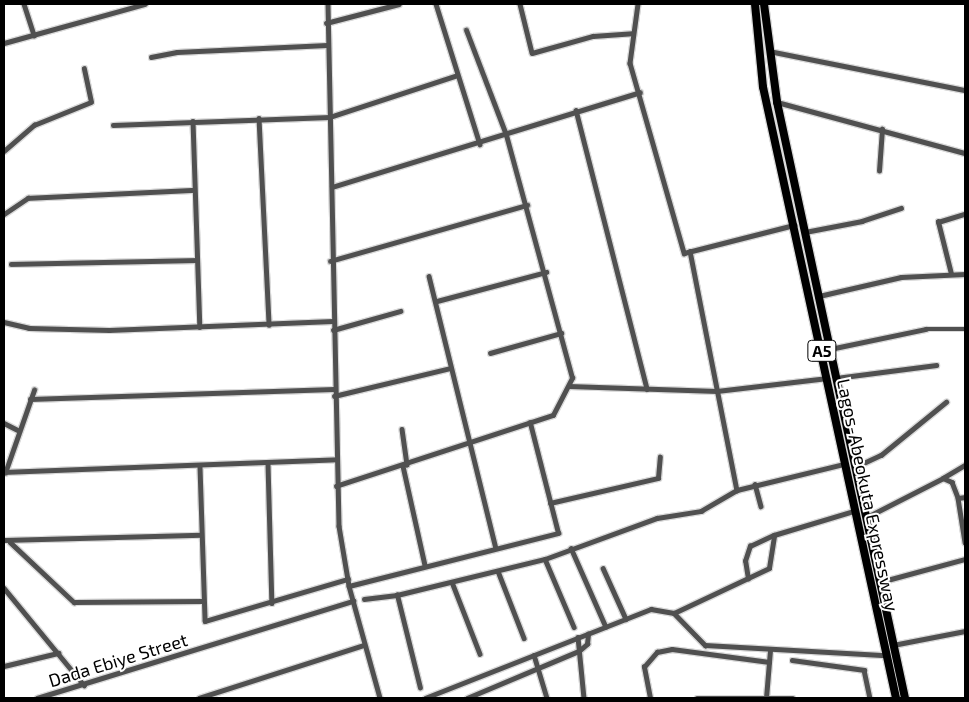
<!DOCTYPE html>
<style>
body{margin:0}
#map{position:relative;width:969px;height:702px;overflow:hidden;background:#fff;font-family:"Exo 2",sans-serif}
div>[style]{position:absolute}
.roads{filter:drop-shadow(1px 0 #dbdbdb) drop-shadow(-1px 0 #dbdbdb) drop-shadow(0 1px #dbdbdb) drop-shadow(0 -1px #dbdbdb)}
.street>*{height:4.5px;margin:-2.25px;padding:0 2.25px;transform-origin:2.25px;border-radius:2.25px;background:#505050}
.highway>*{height:8px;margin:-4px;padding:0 4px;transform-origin:4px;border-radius:4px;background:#000}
span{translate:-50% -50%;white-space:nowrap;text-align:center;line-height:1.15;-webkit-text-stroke:4px #fff;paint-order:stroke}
.shield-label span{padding:1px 4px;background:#fff;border:1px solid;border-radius:4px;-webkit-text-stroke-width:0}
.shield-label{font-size:16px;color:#000;font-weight:700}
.street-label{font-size:18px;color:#000}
.frame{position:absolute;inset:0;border:5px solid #000;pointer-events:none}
</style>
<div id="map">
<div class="roads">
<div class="street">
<div style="left:24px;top:4px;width:33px;rotate:72deg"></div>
<div style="left:328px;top:4px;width:522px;rotate:88.79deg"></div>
<div style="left:339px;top:526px;width:61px;rotate:80.5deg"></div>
<div style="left:349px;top:586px;width:116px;rotate:74.5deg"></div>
<div style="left:436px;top:4px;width:147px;rotate:72.6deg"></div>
<div style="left:520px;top:4px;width:50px;rotate:76.2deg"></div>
<div style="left:532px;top:53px;width:63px;rotate:-15.6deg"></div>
<div style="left:593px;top:36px;width:39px;rotate:-4deg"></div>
<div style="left:638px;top:4px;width:60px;rotate:97.7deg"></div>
<div style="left:630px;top:63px;width:198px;rotate:74.1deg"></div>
<div style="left:684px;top:253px;width:114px;rotate:-14.3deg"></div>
<div style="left:326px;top:23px;width:75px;rotate:-14.6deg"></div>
<div style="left:4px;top:43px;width:146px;rotate:-15.5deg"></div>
<div style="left:769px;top:51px;width:200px;rotate:11.3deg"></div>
<div style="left:151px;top:57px;width:26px;rotate:-11deg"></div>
<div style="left:177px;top:52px;width:150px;rotate:-2.7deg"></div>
<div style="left:777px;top:102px;width:195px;rotate:15.2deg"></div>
<div style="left:576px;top:110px;width:288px;rotate:75.7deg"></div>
<div style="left:259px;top:118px;width:207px;rotate:87.2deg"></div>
<div style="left:193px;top:121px;width:206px;rotate:88.1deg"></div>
<div style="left:113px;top:125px;width:217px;rotate:-2.1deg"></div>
<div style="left:330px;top:117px;width:132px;rotate:-18.2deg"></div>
<div style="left:4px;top:151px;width:40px;rotate:-41deg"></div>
<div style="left:34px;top:125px;width:61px;rotate:-22deg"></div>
<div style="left:91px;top:102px;width:34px;rotate:-102deg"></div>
<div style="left:879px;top:171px;width:42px;rotate:-85.9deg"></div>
<div style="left:332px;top:187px;width:322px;rotate:-17.1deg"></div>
<div style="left:4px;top:214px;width:29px;rotate:-34deg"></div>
<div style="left:28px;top:198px;width:166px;rotate:-2.8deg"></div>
<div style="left:805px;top:232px;width:58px;rotate:-10.9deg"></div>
<div style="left:862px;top:221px;width:41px;rotate:-18.4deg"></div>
<div style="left:690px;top:251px;width:244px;rotate:78.9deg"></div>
<div style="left:330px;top:261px;width:205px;rotate:-15.9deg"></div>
<div style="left:11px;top:264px;width:185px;rotate:-1.2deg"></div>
<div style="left:951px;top:274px;width:54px;rotate:-104deg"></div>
<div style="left:938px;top:222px;width:28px;rotate:-17deg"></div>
<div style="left:429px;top:276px;width:280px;rotate:76.2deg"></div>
<div style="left:819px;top:296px;width:84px;rotate:-13deg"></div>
<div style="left:901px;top:277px;width:64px;rotate:-2.7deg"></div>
<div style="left:437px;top:301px;width:113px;rotate:-14.9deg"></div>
<div style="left:4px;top:322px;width:26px;rotate:13deg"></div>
<div style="left:29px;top:328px;width:80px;rotate:1.4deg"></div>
<div style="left:109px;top:330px;width:224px;rotate:-2.3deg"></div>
<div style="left:333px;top:330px;width:70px;rotate:-15.8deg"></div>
<div style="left:830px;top:349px;width:98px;rotate:-11.8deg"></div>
<div style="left:926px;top:329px;width:39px"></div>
<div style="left:490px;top:353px;width:74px;rotate:-15.7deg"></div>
<div style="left:836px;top:378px;width:101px;rotate:-7.4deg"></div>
<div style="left:569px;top:386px;width:148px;rotate:1.9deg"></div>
<div style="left:717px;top:391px;width:111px;rotate:-6.7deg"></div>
<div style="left:334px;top:396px;width:120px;rotate:-13.5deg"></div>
<div style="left:30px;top:399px;width:304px;rotate:-1.9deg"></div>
<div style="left:4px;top:423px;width:16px;rotate:27deg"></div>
<div style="left:402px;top:429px;width:36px;rotate:82deg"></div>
<div style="left:268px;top:464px;width:139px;rotate:88.4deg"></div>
<div style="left:403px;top:466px;width:101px;rotate:77.5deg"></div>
<div style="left:200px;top:467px;width:154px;rotate:88.1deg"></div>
<div style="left:205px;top:621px;width:149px;rotate:-16.4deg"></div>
<div style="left:855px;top:467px;width:29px;rotate:-25deg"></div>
<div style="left:881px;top:455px;width:84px;rotate:-39.2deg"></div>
<div style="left:5px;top:472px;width:331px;rotate:-2.2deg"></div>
<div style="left:5px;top:473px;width:88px;rotate:-70.7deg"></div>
<div style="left:943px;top:478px;width:26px;rotate:-31deg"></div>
<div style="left:755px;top:484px;width:23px;rotate:75deg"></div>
<div style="left:336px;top:486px;width:228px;rotate:-18.1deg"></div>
<div style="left:553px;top:415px;width:42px;rotate:-62.8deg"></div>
<div style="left:572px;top:378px;width:252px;rotate:-105.2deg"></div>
<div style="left:506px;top:135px;width:112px;rotate:-110.9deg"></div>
<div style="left:958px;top:498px;width:45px;rotate:81deg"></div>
<div style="left:550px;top:503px;width:111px;rotate:-13deg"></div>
<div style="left:658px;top:478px;width:21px;rotate:-85deg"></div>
<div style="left:865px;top:518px;width:88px;rotate:-27.1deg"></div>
<div style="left:943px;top:478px;width:10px;rotate:24deg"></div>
<div style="left:952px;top:482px;width:17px;rotate:69deg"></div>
<div style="left:958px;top:498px;width:7px;rotate:-8deg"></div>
<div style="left:4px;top:540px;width:197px;rotate:-1.5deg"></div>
<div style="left:10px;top:542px;width:88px;rotate:43.2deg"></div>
<div style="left:74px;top:602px;width:129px;rotate:-0.4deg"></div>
<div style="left:571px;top:548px;width:86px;rotate:66.1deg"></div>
<div style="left:545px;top:559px;width:119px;rotate:-20.1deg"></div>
<div style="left:657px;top:518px;width:45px;rotate:-9deg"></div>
<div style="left:701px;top:511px;width:42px;rotate:-30.3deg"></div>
<div style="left:737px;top:490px;width:110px;rotate:-13.7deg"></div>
<div style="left:603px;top:568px;width:56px;rotate:65.7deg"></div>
<div style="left:498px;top:571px;width:72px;rotate:68.8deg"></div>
<div style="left:748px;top:579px;width:18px;rotate:-99deg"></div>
<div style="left:745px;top:561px;width:16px;rotate:-72deg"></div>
<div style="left:750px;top:546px;width:26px;rotate:-25deg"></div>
<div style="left:452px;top:582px;width:77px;rotate:68.7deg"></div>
<div style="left:880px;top:582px;width:88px;rotate:-15.1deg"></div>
<div style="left:349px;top:586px;width:216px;rotate:-14.2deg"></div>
<div style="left:558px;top:533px;width:114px;rotate:-104.3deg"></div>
<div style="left:4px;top:588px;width:126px;rotate:50.5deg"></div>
<div style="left:364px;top:599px;width:33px;rotate:-7deg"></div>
<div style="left:674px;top:613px;width:105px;rotate:-25.3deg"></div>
<div style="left:769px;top:568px;width:33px;rotate:-81deg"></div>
<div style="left:774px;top:535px;width:84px;rotate:-16.7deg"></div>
<div style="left:578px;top:637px;width:61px;rotate:84.4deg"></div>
<div style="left:893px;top:645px;width:73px;rotate:-11deg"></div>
<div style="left:534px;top:655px;width:45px;rotate:73.2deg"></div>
<div style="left:792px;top:660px;width:73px;rotate:7.9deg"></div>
<div style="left:864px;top:670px;width:29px;rotate:78deg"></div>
<div style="left:4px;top:666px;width:56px;rotate:-13.5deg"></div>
<div style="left:420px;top:688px;width:96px;rotate:-103.9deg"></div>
<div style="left:397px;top:595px;width:152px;rotate:-13.7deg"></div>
<div style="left:545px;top:559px;width:74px;rotate:66.9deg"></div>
<div style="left:37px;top:698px;width:331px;rotate:-17.1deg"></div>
<div style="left:199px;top:698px;width:173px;rotate:-17.8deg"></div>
<div style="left:425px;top:698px;width:243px;rotate:-21.5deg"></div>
<div style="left:651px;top:609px;width:23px;rotate:10deg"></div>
<div style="left:674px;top:613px;width:45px;rotate:45.9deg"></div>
<div style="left:705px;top:645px;width:181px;rotate:3.2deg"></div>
<div style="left:467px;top:698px;width:121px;rotate:-22.8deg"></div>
<div style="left:579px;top:651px;width:11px;rotate:-41deg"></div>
<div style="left:587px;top:644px;width:10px;rotate:-84deg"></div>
<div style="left:650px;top:698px;width:32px;rotate:-101deg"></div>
<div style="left:644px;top:667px;width:20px;rotate:-49deg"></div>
<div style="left:657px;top:652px;width:15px;rotate:-11deg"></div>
<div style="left:672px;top:649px;width:98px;rotate:7.6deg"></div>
<div style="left:697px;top:698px;width:96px"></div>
<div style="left:766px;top:698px;width:48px;rotate:-85.2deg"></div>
</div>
<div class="highway">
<div style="left:755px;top:4px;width:83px;rotate:84.5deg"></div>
<div style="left:763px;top:87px;width:625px;rotate:77.72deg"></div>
<div style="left:764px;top:4px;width:99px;rotate:82.4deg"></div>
<div style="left:777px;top:102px;width:610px;rotate:77.88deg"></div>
</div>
</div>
<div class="shield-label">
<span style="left:822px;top:351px">A5</span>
</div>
<div class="street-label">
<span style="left:868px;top:495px;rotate:78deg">Lagos-Abeokuta Expressway</span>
<span style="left:118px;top:660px;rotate:-17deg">Dada Ebiye Street</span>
</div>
<div class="frame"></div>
</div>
